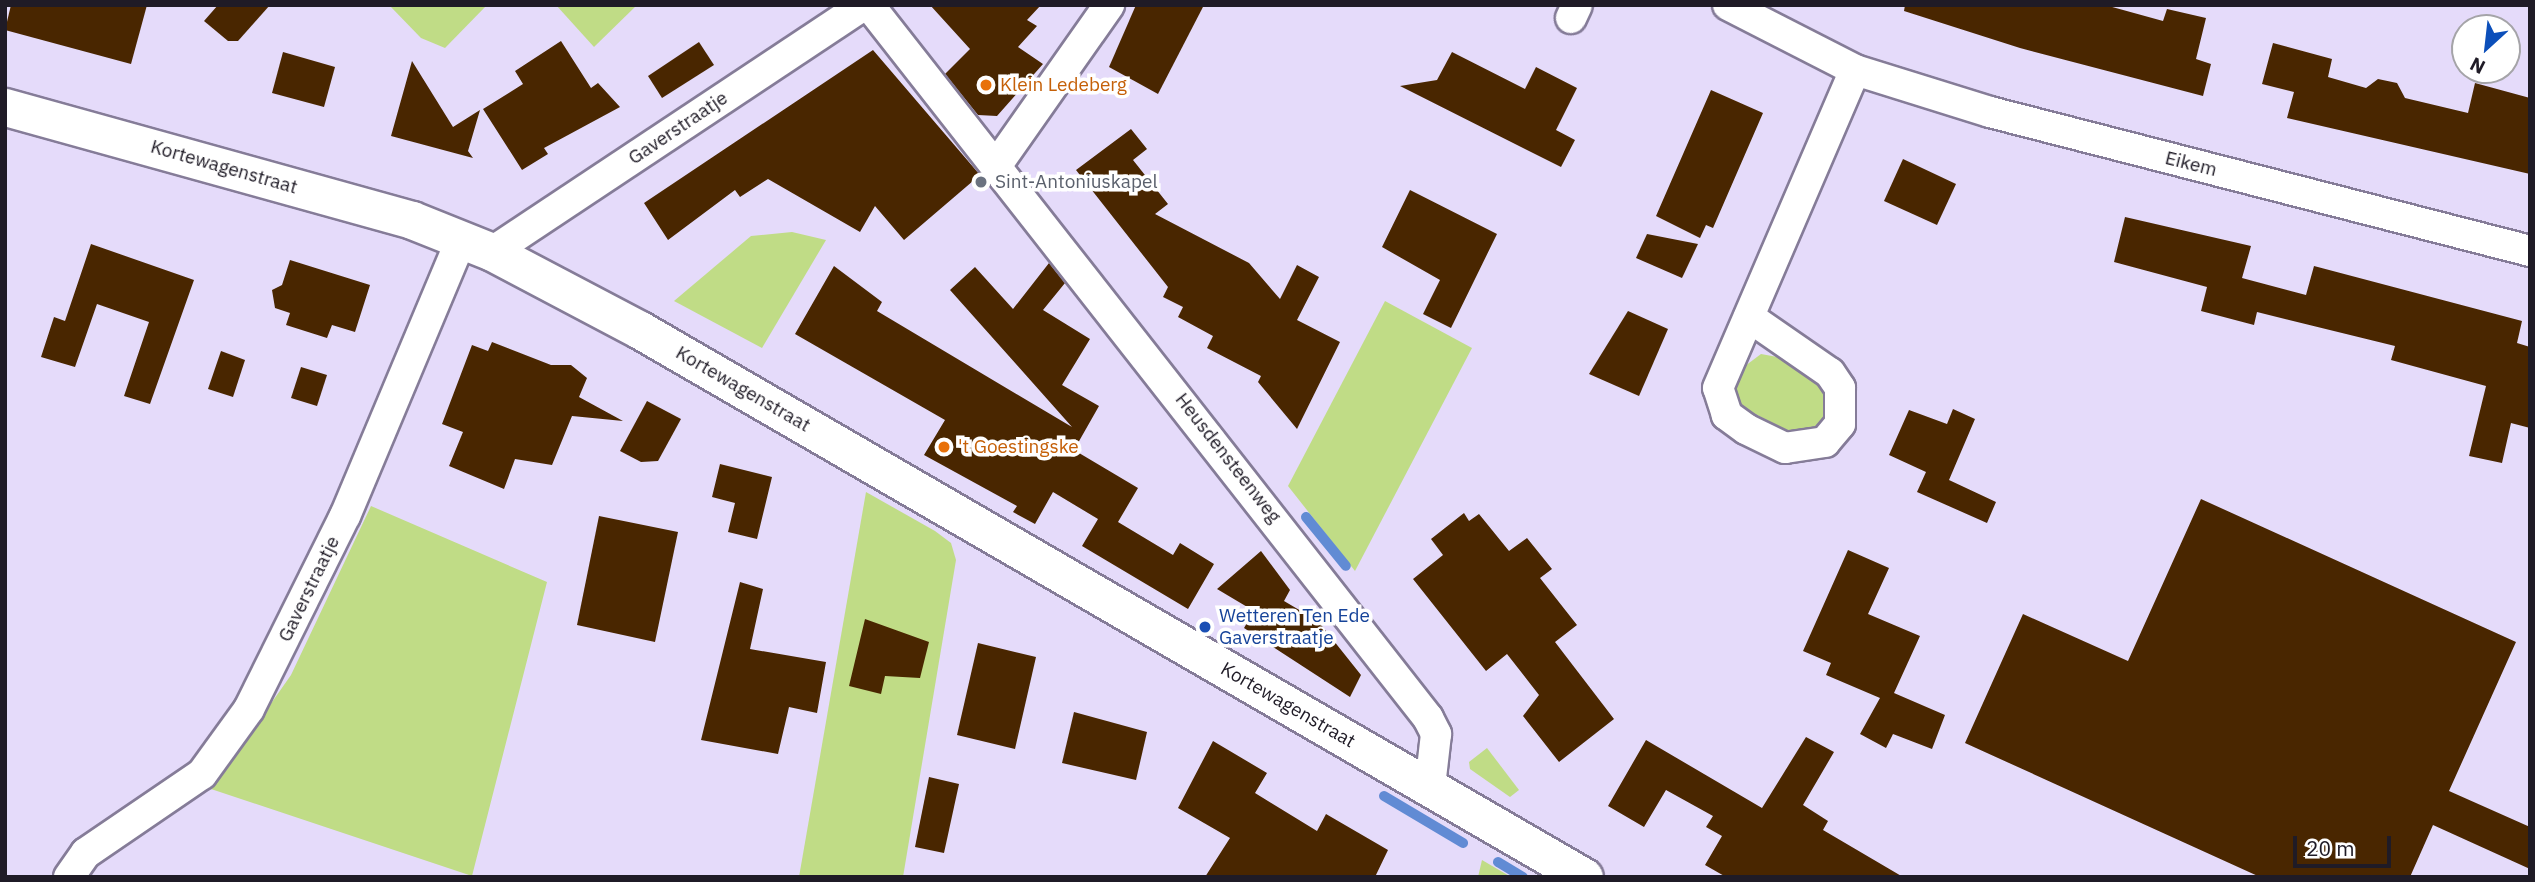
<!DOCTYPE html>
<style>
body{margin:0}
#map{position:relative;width:2535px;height:882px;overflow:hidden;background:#e5dbfa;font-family:"IBM Plex Sans",sans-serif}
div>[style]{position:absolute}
.green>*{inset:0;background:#c0dc86}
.stream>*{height:10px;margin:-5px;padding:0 5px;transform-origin:5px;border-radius:5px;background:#618bd4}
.building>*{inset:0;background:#492600}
.roads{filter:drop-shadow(2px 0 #857c98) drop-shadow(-2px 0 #857c98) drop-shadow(0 2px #857c98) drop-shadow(0 -2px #857c98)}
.minor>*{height:30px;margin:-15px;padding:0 15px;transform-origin:15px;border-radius:15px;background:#fff}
.tertiary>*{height:37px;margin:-18.5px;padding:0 18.5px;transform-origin:18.5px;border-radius:18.5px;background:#fff}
.dots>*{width:19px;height:19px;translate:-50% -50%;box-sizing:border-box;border:4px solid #fff;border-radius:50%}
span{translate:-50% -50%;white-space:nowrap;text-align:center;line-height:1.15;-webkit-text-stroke:7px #fff;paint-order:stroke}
.food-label{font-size:19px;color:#c56008}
.left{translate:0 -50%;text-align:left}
.street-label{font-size:19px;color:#1f1b26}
.worship-label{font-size:19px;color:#5b616d}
.transit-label{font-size:19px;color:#164399}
.frame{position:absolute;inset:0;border:7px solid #1f1b26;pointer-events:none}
.north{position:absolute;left:2451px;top:14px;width:70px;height:70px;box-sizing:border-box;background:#fff;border:2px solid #a5a4a8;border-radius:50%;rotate:207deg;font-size:19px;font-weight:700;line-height:28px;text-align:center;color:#1f1b26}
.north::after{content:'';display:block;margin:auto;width:24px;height:32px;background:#0c4fba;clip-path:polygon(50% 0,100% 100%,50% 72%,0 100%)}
.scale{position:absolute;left:2293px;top:836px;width:98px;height:32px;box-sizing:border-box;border:4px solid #1f1b26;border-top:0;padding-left:9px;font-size:21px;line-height:24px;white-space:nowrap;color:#1f1b26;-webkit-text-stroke:5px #fff;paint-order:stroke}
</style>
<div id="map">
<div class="green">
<div style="clip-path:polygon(389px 5px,487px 5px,445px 48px,421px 38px)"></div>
<div style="clip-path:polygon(556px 5px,637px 5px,594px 47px)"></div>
<div style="clip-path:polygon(792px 232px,826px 240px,762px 348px,674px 301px,751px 236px)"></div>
<div style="clip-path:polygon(1385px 301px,1472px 348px,1355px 571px,1288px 486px)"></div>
<div style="clip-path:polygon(1761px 354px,1783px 358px,1824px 390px,1826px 418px,1818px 429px,1797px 436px,1740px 406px,1735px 392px,1741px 369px)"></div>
<div style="clip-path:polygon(866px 492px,935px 531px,951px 543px,956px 560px,903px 877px,799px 877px)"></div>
<div style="clip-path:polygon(371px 506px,547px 582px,472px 876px,211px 789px,291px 675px)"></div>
<div style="clip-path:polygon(1487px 748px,1519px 790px,1510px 797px,1470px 769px,1469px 762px)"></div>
<div style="clip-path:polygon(1482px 860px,1511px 877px,1478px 877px)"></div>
</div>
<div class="stream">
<div style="left:1306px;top:517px;width:63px;rotate:50.8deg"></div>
<div style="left:1384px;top:796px;width:92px;rotate:30.7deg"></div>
<div style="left:1498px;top:862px;width:29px;rotate:31deg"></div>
</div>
<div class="building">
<div style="clip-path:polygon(11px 5px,147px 5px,131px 64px,5px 30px)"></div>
<div style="clip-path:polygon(218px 5px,270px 5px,238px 41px,228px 41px,204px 21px)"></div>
<div style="clip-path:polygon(930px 5px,1041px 5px,1027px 20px,1037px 26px,1018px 47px,1043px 64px,997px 116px,978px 115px,945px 74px,970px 49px)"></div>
<div style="clip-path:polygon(1136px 5px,1204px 5px,1158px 94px,1109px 67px)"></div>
<div style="clip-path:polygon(1905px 5px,2105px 5px,2163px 21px,2167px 9px,2206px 18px,2196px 59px,2211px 64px,2203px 96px,2020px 48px,1904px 11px)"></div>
<div style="clip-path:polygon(561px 41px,591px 88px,598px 83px,620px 107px,544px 148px,548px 154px,522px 170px,483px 109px,523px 84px,515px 71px)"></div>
<div style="clip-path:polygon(699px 42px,714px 65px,662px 98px,648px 76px)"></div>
<div style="clip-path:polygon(2273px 43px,2332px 59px,2328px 77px,2366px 88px,2378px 79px,2397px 83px,2405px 98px,2468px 113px,2475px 83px,2530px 98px,2530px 174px,2287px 118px,2294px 92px,2262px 84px)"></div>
<div style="clip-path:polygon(873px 50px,980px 175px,904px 240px,875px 206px,860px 232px,768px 179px,740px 197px,735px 190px,668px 240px,644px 203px)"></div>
<div style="clip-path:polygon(283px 52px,335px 67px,324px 107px,272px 93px)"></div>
<div style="clip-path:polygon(1452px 52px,1525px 89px,1536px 67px,1577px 88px,1556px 130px,1575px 140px,1561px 167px,1400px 86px,1437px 80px)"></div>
<div style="clip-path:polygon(412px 61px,453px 127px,480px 110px,468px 151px,473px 158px,391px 136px)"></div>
<div style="clip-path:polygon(1711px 90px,1763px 113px,1713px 228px,1706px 225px,1700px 238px,1656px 216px)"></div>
<div style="clip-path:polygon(1131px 129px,1147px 149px,1133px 160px,1168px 204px,1155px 214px,1249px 263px,1280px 299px,1297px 265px,1319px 277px,1297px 320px,1340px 342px,1297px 429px,1258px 382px,1261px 376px,1207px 348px,1213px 336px,1178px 317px,1183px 307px,1163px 297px,1168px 287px,1076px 170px)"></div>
<div style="clip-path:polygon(1903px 159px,1956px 184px,1937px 225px,1884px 201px)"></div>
<div style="clip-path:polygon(1410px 190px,1497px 234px,1451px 328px,1423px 314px,1440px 280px,1382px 247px)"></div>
<div style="clip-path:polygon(2125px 217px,2251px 246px,2242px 278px,2306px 295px,2314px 266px,2522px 321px,2517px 343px,2530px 347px,2530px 428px,2511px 423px,2502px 463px,2469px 456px,2486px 386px,2391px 360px,2395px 346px,2257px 312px,2254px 325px,2201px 311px,2207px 287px,2114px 262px)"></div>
<div style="clip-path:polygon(1647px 234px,1698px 244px,1682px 278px,1636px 258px)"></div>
<div style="clip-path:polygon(91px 244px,194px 280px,150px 404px,124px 396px,149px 322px,97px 304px,75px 367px,41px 357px,54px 317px,65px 321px)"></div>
<div style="clip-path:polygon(290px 260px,370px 285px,355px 332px,332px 325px,327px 338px,286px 325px,290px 313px,275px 308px,272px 290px,282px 285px)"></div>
<div style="clip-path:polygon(1049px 263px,1065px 283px,1043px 310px,1090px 339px,1062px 385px,1099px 406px,1074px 450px,1138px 488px,1118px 522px,1173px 555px,1180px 543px,1214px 564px,1188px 609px,1082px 546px,1098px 519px,1053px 492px,1035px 524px,1013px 512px,1017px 506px,924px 455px,945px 420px,795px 334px,834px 266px,882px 302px,877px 311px,1072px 427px,950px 290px,975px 267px,1013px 309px)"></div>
<div style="clip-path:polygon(1628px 311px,1668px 329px,1639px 396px,1589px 374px)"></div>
<div style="clip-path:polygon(492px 342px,551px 365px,571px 365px,587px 378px,579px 397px,623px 421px,572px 416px,552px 465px,515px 459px,504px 489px,449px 466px,463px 432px,442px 424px,472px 345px,488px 351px)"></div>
<div style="clip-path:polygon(221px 351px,245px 360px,233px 397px,208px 389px)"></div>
<div style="clip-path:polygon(301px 367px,327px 375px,317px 406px,291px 398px)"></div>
<div style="clip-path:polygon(647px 401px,681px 419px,658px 461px,641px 462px,620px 451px)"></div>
<div style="clip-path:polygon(1953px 409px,1975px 419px,1949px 480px,1996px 502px,1987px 523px,1917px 492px,1926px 472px,1889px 455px,1909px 410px,1947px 424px)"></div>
<div style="clip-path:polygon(720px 464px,772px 477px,757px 539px,728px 532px,735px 503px,712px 497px)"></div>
<div style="clip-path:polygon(2201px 499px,2516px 642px,2449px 791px,2530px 827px,2530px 869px,2433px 825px,2410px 877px,2260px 877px,1965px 743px,2023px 614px,2128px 661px)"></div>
<div style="clip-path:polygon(1464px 513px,1469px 521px,1479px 514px,1509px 551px,1527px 538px,1552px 569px,1540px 578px,1577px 625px,1555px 642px,1614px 719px,1559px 762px,1523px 716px,1539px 695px,1507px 654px,1486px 671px,1413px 579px,1443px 555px,1431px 539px)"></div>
<div style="clip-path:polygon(599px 516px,678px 532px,655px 642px,577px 625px)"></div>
<div style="clip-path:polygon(1848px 550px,1889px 568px,1868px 614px,1920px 636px,1894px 693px,1945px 715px,1932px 749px,1893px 734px,1886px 748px,1860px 734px,1880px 698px,1826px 675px,1831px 663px,1803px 651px)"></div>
<div style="clip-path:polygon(1261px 551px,1290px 590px,1284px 601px,1318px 621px,1361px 675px,1350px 697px,1244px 628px,1254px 611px,1217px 589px)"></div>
<div style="clip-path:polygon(740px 582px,763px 589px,750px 649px,826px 662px,817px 713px,789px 707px,778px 754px,701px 740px)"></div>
<div style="clip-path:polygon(865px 619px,929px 642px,920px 678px,885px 676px,881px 694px,849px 686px)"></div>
<div style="clip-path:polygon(978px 643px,1036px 657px,1015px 749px,957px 735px)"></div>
<div style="clip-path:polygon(1074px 712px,1147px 732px,1136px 780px,1062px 763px)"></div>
<div style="clip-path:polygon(1806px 737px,1834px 752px,1803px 805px,1828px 821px,1823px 830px,1903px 877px,1726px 877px,1705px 865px,1722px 836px,1706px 827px,1713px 816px,1666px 790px,1644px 827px,1608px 806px,1646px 740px,1762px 808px)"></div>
<div style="clip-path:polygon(1213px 741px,1267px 773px,1255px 793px,1317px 831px,1326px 814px,1388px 850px,1375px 877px,1205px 877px,1230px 838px,1178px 808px)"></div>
<div style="clip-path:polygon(929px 777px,959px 784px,944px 853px,915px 847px)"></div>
</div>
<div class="roads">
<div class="minor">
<div style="left:869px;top:5px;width:906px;rotate:51.9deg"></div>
<div style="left:1428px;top:718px;width:18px;rotate:63deg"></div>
<div style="left:1436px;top:734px;width:53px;rotate:96.5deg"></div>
<div style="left:1728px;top:5px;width:143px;rotate:27.1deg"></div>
<div style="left:1855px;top:70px;width:141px;rotate:17.3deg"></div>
<div style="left:1990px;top:112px;width:558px;rotate:14.43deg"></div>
<div style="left:1571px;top:18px;width:14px;rotate:-65deg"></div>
<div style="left:996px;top:166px;width:197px;rotate:-54.9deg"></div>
<div style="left:492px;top:252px;width:447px;rotate:-33.6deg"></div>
<div style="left:1749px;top:317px;width:98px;rotate:34.7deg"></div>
<div style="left:1830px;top:373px;width:18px;rotate:56deg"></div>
<div style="left:1840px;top:388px;width:36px;rotate:90deg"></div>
<div style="left:1840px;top:424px;width:23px;rotate:130deg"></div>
<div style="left:1825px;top:442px;width:40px;rotate:171.5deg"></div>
<div style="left:1785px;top:448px;width:43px;rotate:-154deg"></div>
<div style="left:1746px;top:429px;width:24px;rotate:-144deg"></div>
<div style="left:1727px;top:415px;width:28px;rotate:-108deg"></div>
<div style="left:1718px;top:388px;width:346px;rotate:-66.7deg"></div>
<div style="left:69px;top:877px;width:29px;rotate:-55deg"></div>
<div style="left:86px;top:853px;width:140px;rotate:-34.3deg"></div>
<div style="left:202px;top:774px;width:80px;rotate:-54.1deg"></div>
<div style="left:249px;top:709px;width:216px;rotate:-63.6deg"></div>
<div style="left:345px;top:516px;width:302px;rotate:-67.2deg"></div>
</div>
<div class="tertiary">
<div style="left:5px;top:107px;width:422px;rotate:15.5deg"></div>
<div style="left:412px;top:220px;width:86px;rotate:21.8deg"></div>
<div style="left:492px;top:252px;width:167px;rotate:27.8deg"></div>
<div style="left:640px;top:330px;width:1091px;rotate:30.09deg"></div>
</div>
</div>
<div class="dots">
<div style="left:986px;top:85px;background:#e8710a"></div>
<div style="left:981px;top:182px;background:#6b7280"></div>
<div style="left:944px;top:447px;background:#e8710a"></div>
<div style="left:1205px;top:627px;background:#1a4fb4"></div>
</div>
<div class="food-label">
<span class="left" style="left:1000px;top:85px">Klein Ledeberg</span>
<span class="left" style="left:958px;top:447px">'t Goestingske</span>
</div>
<div class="street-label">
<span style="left:678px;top:128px;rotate:-34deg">Gaverstraatje</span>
<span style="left:2191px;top:164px;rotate:14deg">Eikem</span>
<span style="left:224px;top:167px;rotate:16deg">Kortewagenstraat</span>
<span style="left:743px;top:389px;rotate:30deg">Kortewagenstraat</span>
<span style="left:1228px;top:458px;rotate:52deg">Heusdensteenweg</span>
<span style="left:309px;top:589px;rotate:-64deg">Gaverstraatje</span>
<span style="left:1288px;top:705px;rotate:30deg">Kortewagenstraat</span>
</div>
<div class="worship-label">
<span class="left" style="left:995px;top:182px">Sint-Antoniuskapel</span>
</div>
<div class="transit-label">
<span class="left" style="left:1219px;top:627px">Wetteren Ten Ede<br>Gaverstraatje</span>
</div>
<div class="frame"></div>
<div class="north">N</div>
<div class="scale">20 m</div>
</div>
